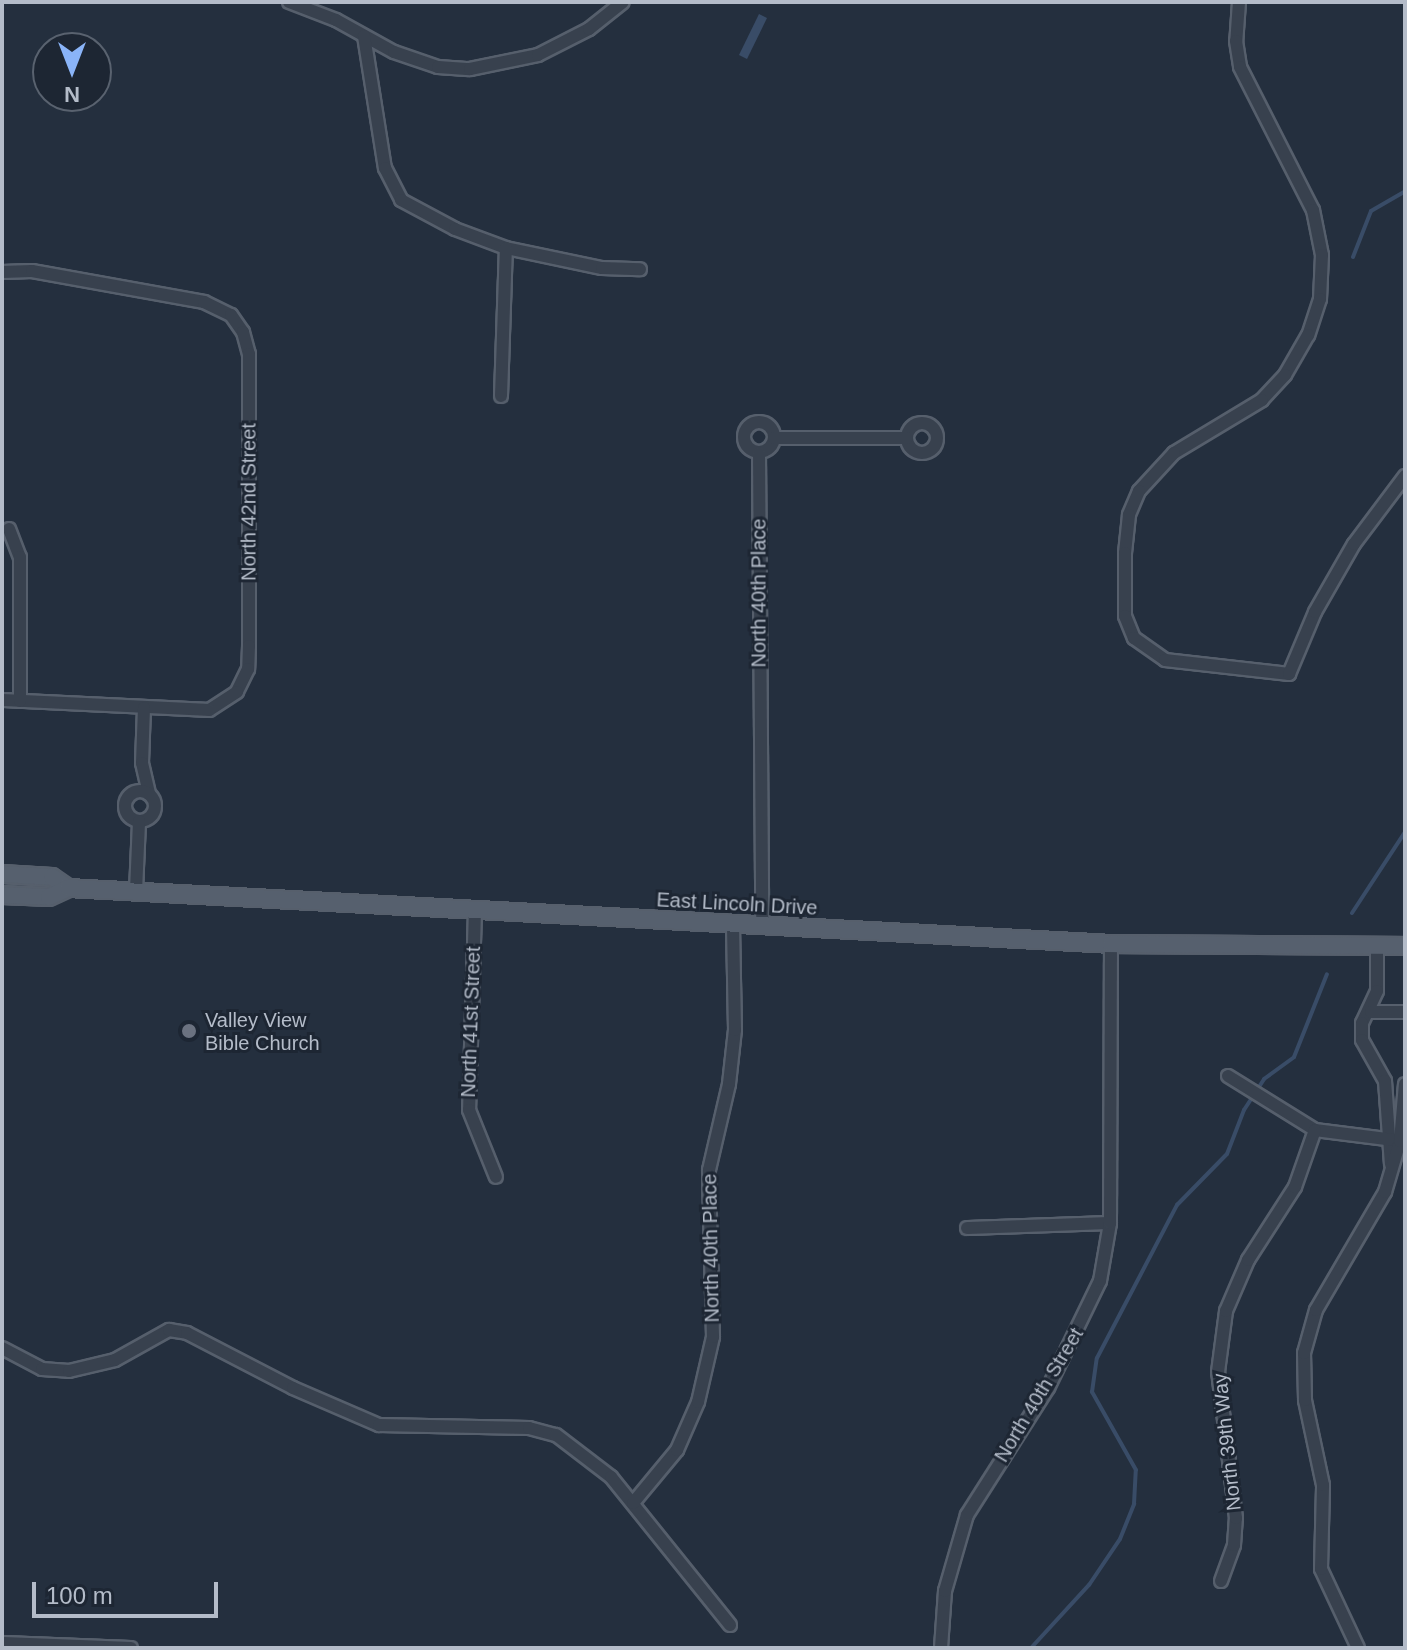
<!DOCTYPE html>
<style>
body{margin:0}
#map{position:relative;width:1407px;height:1650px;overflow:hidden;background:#242f3e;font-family:Arial,sans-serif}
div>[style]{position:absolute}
.water>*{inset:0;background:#394c67}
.stream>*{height:4px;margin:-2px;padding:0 2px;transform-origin:2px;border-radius:2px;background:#394c67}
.roads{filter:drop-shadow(2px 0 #565f6c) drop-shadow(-2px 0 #565f6c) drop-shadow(0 2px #565f6c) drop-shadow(0 -2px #565f6c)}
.minor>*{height:12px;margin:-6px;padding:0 6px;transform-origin:6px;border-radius:6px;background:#38414e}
.minor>.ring{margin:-6px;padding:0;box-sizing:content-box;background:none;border:12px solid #38414e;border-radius:50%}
.major>*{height:16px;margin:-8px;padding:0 8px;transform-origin:8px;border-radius:8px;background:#56606e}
.dots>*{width:22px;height:22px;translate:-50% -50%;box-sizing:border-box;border:4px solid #1d2633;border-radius:50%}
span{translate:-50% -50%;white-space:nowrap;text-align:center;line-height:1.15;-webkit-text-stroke:6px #1d2633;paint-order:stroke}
.street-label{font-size:20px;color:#b4bcc9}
.poi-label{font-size:20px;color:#b4bcc9}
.left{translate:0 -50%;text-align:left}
.frame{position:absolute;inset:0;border:4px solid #b4bcc9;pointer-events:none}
.north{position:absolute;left:32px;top:32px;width:80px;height:80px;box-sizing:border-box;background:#1d2633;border:2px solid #59626f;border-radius:50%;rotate:180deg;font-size:22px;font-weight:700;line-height:32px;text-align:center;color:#b4bcc9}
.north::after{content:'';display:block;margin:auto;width:28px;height:36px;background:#8ab4f8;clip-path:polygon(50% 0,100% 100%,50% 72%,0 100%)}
.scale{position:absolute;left:32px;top:1582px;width:186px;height:36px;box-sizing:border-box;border:4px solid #b4bcc9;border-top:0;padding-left:10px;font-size:24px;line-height:28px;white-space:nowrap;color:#b4bcc9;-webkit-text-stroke:6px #1d2633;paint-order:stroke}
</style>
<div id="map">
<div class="water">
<div style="clip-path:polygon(759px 14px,767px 18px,747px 59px,739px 55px)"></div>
</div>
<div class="stream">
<div style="left:1353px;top:257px;width:49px;rotate:-68.6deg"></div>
<div style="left:1371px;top:211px;width:39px;rotate:-30deg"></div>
<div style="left:1352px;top:913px;width:97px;rotate:-56.8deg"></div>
<div style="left:1031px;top:1648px;width:86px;rotate:-47.4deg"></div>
<div style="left:1089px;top:1585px;width:55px;rotate:-56deg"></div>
<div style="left:1120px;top:1539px;width:38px;rotate:-68deg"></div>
<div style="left:1134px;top:1504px;width:34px;rotate:-87deg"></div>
<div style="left:1136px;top:1470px;width:90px;rotate:-119.4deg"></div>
<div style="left:1092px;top:1392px;width:34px;rotate:-82deg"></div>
<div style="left:1097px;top:1358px;width:173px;rotate:-62.4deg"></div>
<div style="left:1177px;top:1205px;width:71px;rotate:-45.6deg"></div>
<div style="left:1227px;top:1154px;width:47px;rotate:-68.9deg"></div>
<div style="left:1244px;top:1110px;width:37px;rotate:-57deg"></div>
<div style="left:1264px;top:1079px;width:37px;rotate:-36deg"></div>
<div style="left:1294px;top:1057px;width:89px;rotate:-68.3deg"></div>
</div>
<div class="roads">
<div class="minor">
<div style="left:289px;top:2px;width:50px;rotate:21deg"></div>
<div style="left:336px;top:20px;width:66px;rotate:28.9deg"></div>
<div style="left:394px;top:52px;width:46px;rotate:18.8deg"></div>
<div style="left:438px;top:67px;width:32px;rotate:4deg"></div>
<div style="left:470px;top:69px;width:69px;rotate:-11.6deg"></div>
<div style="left:538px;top:55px;width:57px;rotate:-27deg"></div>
<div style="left:589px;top:29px;width:43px;rotate:-38.5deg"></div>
<div style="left:1239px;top:2px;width:39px;rotate:94deg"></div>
<div style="left:1236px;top:41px;width:26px;rotate:81deg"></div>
<div style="left:1240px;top:67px;width:161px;rotate:63deg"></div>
<div style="left:1313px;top:210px;width:46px;rotate:78.7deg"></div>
<div style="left:1322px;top:255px;width:44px;rotate:92.6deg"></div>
<div style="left:1320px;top:299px;width:38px;rotate:108deg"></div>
<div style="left:1308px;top:335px;width:46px;rotate:119.9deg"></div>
<div style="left:1285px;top:375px;width:34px;rotate:133deg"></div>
<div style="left:1262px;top:400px;width:103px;rotate:148.9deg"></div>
<div style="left:1174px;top:453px;width:52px;rotate:132.6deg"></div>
<div style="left:1139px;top:491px;width:26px;rotate:113deg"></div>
<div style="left:1129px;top:515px;width:38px;rotate:96deg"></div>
<div style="left:1125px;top:553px;width:63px;rotate:90deg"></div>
<div style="left:1125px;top:616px;width:24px;rotate:68deg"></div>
<div style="left:1134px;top:638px;width:38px;rotate:35deg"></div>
<div style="left:1165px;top:660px;width:125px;rotate:6.4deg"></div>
<div style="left:1289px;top:674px;width:67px;rotate:-67.2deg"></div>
<div style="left:1315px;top:612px;width:78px;rotate:-60.2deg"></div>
<div style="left:1354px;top:544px;width:85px;rotate:-53.1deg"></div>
<div style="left:364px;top:36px;width:134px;rotate:81deg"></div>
<div style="left:385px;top:168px;width:36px;rotate:63deg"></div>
<div style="left:401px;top:200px;width:61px;rotate:28.2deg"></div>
<div style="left:455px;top:229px;width:54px;rotate:20.4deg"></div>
<div style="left:506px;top:248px;width:98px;rotate:11.8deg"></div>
<div style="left:602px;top:268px;width:38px;rotate:2deg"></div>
<div style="left:2px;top:272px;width:30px;rotate:-2deg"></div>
<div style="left:32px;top:271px;width:175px;rotate:10.2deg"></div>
<div style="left:204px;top:302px;width:30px;rotate:26deg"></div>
<div style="left:231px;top:315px;width:21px;rotate:55deg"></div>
<div style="left:243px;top:332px;width:23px;rotate:75deg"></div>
<div style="left:249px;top:354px;width:292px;rotate:90deg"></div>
<div style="left:249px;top:646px;width:23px;rotate:92deg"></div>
<div style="left:248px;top:669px;width:25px;rotate:116deg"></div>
<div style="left:237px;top:692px;width:33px;rotate:147deg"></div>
<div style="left:209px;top:710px;width:207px;rotate:-177.2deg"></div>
<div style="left:501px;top:396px;width:148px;rotate:-88.1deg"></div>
<div class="ring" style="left:744px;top:422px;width:18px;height:18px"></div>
<div class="ring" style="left:907px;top:423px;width:18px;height:18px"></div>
<div style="left:774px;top:438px;width:133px"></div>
<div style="left:759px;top:453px;width:473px;rotate:89.6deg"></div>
<div style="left:9px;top:529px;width:30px;rotate:69deg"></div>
<div style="left:20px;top:557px;width:144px;rotate:90deg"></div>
<div style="left:144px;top:708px;width:55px;rotate:92.1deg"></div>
<div style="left:142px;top:763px;width:32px;rotate:77deg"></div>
<div class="ring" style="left:125px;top:791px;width:18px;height:18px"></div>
<div style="left:136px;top:891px;width:70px;rotate:-87.5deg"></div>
<div style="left:475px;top:910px;width:200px;rotate:91.7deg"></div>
<div style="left:469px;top:1110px;width:72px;rotate:68.1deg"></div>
<div style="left:1377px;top:946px;width:45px;rotate:90deg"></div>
<div style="left:1377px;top:991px;width:35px;rotate:115deg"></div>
<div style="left:1362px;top:1023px;width:17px;rotate:90deg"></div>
<div style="left:1362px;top:1040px;width:47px;rotate:60.7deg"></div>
<div style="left:1385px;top:1081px;width:83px;rotate:85.9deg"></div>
<div style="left:1371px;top:1012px;width:34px"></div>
<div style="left:1228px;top:1076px;width:102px;rotate:31.8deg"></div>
<div style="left:1315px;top:1130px;width:80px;rotate:7.2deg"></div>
<div style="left:967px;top:1228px;width:143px;rotate:-2deg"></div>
<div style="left:2px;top:1348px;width:45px;rotate:27.7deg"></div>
<div style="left:42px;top:1369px;width:27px;rotate:4deg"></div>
<div style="left:69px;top:1371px;width:47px;rotate:-13.4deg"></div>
<div style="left:115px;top:1360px;width:62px;rotate:-29.1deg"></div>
<div style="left:169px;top:1330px;width:18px;rotate:9deg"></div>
<div style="left:187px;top:1333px;width:119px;rotate:27.4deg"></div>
<div style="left:293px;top:1388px;width:94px;rotate:23.3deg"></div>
<div style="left:379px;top:1425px;width:150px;rotate:1.1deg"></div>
<div style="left:529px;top:1428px;width:28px;rotate:15deg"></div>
<div style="left:556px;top:1435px;width:69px;rotate:37.4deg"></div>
<div style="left:611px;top:1477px;width:190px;rotate:51.2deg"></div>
<div style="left:633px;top:1503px;width:69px;rotate:-50.3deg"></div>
<div style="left:677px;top:1450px;width:52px;rotate:-66.4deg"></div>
<div style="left:698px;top:1402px;width:67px;rotate:-77deg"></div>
<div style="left:713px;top:1337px;width:167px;rotate:-91.4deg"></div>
<div style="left:709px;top:1170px;width:88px;rotate:-76.9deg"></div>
<div style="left:729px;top:1084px;width:54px;rotate:-83.7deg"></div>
<div style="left:735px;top:1030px;width:105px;rotate:-91.1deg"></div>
<div style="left:1221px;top:1581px;width:38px;rotate:-70deg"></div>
<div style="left:1234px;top:1545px;width:27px;rotate:-86deg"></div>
<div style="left:1236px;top:1518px;width:147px;rotate:-97deg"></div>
<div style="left:1218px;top:1372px;width:62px;rotate:-82.5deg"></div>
<div style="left:1226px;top:1311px;width:56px;rotate:-66.7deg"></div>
<div style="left:1248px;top:1260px;width:87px;rotate:-57.2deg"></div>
<div style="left:1295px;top:1187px;width:60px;rotate:-70.7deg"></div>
<div style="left:2px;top:1643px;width:129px;rotate:2.2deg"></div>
<div style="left:941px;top:1648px;width:57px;rotate:-86deg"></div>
<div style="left:945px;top:1591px;width:79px;rotate:-73.9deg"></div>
<div style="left:967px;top:1515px;width:151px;rotate:-57.5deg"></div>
<div style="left:1048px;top:1388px;width:119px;rotate:-64.1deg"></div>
<div style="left:1100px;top:1281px;width:59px;rotate:-80.2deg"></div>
<div style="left:1110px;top:1223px;width:279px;rotate:-89.8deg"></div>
<div style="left:1358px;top:1648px;width:87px;rotate:-115.1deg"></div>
<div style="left:1321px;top:1569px;width:84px;rotate:-88.6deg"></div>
<div style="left:1323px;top:1485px;width:87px;rotate:-102deg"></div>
<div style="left:1305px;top:1400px;width:47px;rotate:-91.2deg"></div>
<div style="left:1304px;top:1353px;width:45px;rotate:-74.4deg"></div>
<div style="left:1316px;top:1310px;width:137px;rotate:-59.7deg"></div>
<div style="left:1385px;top:1192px;width:53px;rotate:-73.6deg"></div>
<div style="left:1400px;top:1141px;width:57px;rotate:-85deg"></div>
</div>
<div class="major">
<div style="left:2px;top:874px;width:50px;rotate:3.4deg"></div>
<div style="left:52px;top:877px;width:19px;rotate:35deg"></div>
<div style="left:2px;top:895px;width:47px;rotate:2.4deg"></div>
<div style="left:49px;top:897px;width:21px;rotate:-25deg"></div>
<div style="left:68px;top:888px;width:1045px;rotate:3.07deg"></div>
<div style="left:1111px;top:944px;width:294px;rotate:0.4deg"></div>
</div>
</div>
<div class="dots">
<div style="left:189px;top:1031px;background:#6b7280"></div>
</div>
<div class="street-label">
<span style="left:249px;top:502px;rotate:-90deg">North 42nd Street</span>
<span style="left:759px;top:593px;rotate:-90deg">North 40th Place</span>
<span style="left:737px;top:904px;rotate:3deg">East Lincoln Drive</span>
<span style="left:471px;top:1022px;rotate:-88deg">North 41st Street</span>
<span style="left:711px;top:1248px;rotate:-91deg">North 40th Place</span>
<span style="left:1039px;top:1395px;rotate:-59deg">North 40th Street</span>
<span style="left:1227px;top:1442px;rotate:-96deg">North 39th Way</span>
</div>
<div class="poi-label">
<span class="left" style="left:205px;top:1032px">Valley View<br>Bible Church</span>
</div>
<div class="frame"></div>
<div class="north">N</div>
<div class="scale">100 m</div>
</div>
